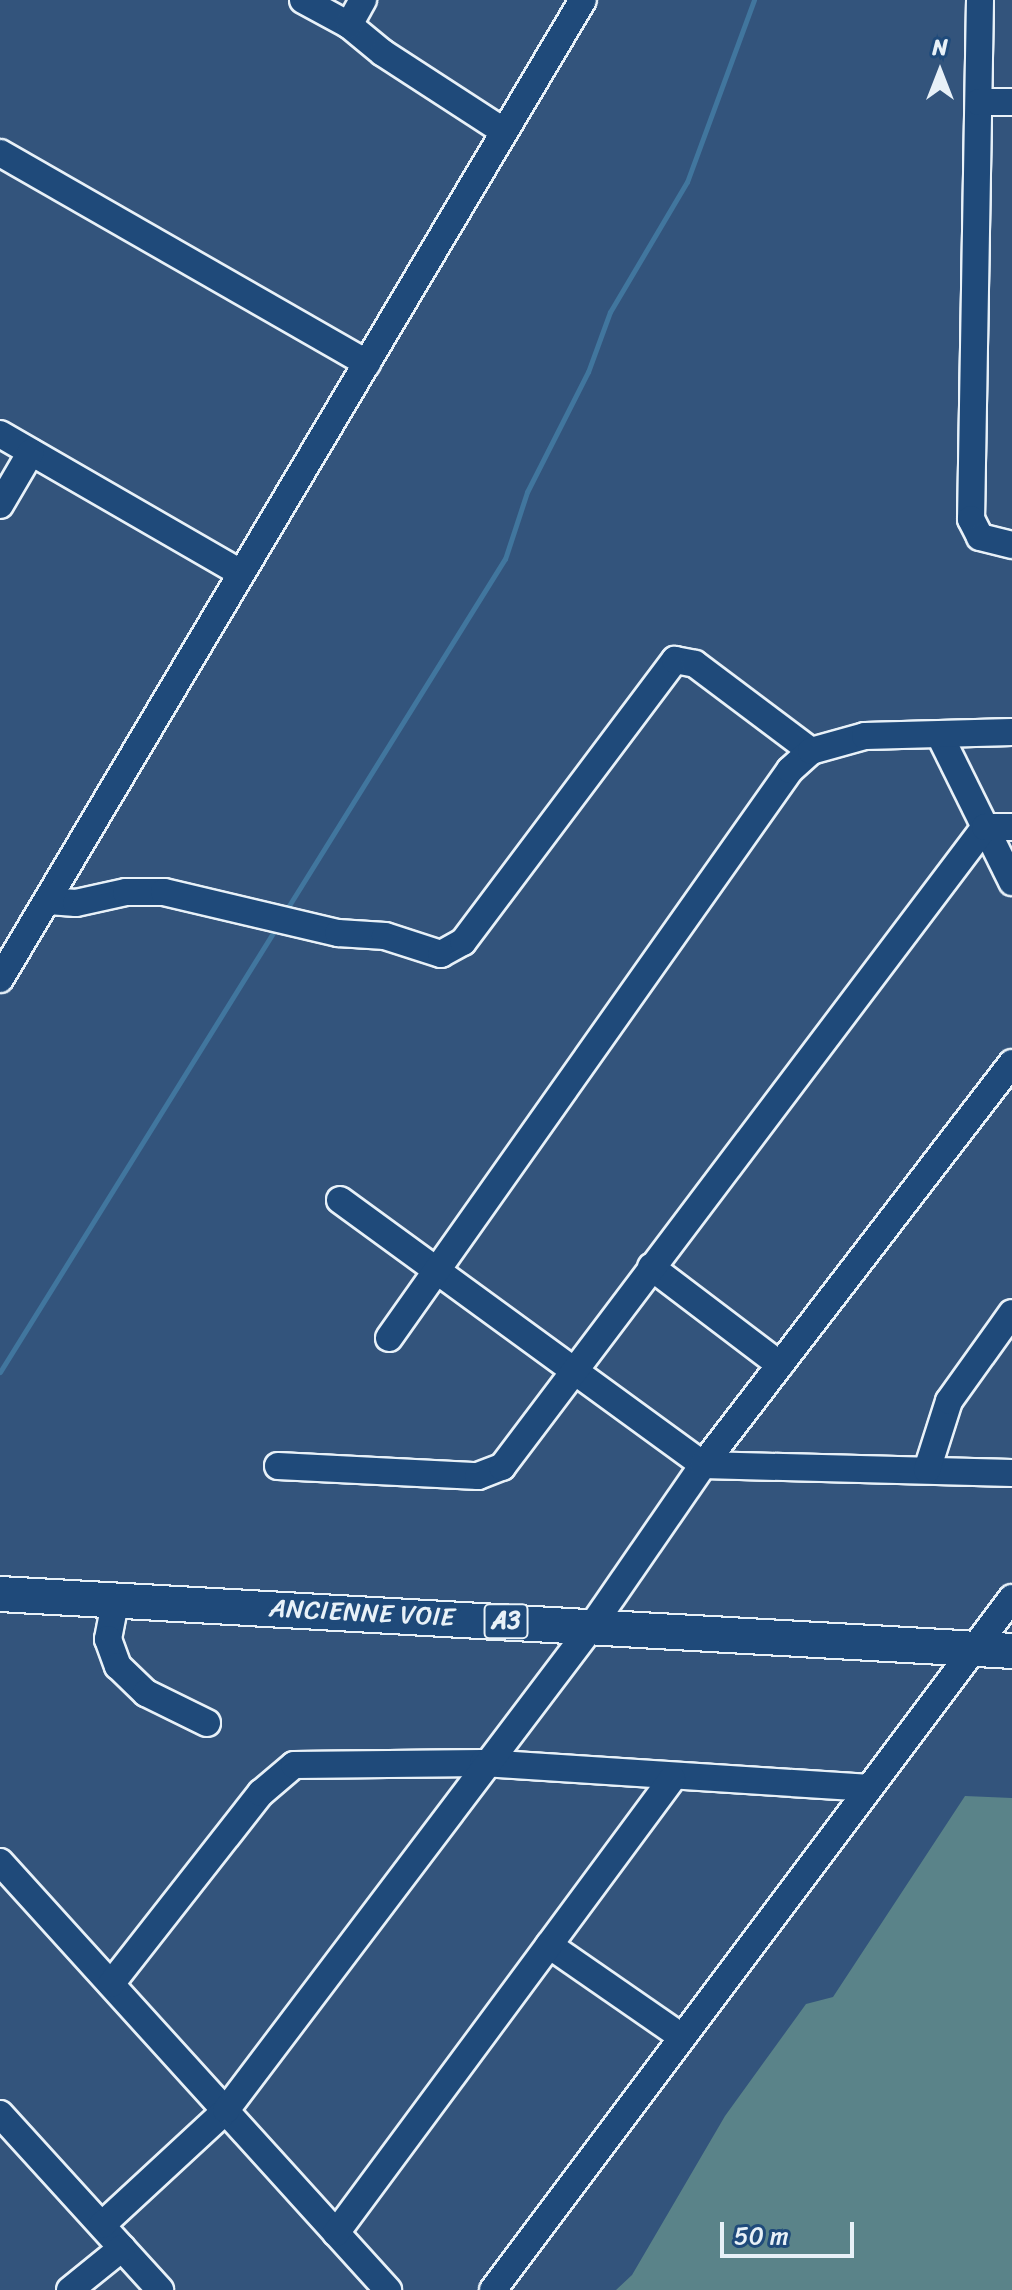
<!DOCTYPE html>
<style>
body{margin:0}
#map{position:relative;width:1012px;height:2290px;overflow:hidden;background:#33547c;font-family:Sriracha,sans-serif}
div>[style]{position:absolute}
.green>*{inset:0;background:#5a8389}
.stream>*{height:5px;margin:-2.5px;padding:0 2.5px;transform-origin:2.5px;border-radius:2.5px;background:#41769e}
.roads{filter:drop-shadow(2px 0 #e8f1f8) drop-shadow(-2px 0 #e8f1f8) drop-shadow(0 2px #e8f1f8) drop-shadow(0 -2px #e8f1f8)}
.minor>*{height:26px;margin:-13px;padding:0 13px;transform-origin:13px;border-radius:13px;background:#1f4a7a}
.major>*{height:34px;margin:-17px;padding:0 17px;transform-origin:17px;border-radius:17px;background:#1f4a7a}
span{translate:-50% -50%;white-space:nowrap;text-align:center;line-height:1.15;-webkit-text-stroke:7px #1f4a7a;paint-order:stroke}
.shield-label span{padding:2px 6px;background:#1f4a7a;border:2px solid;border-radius:6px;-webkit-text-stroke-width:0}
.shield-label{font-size:24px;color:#e8f1f8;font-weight:700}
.street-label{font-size:26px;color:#e8f1f8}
.north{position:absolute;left:900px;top:32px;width:80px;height:80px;-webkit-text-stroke:6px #1f4a7a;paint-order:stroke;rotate:0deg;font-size:22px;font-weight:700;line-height:32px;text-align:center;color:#e8f1f8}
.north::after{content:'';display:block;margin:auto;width:28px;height:36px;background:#e8f1f8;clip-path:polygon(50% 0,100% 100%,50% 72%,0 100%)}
.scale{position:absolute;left:720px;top:2222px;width:134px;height:36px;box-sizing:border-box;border:4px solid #e8f1f8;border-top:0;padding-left:10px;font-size:24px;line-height:28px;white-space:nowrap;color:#e8f1f8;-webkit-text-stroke:6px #1f4a7a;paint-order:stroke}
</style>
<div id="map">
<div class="green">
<div style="clip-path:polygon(965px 1796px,1012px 1798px,1012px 2290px,616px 2290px,632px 2275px,725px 2116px,806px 2004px,833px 1997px)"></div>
</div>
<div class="stream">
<div style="left:285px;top:912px;width:416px;rotate:-58.1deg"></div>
<div style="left:505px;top:559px;width:71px;rotate:-71.8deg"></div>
<div style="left:527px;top:492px;width:135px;rotate:-63.1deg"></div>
<div style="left:588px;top:372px;width:64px;rotate:-69.9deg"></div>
<div style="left:610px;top:312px;width:151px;rotate:-59.4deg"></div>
<div style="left:687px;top:182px;width:194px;rotate:-69.8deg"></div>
<div style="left:0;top:1372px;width:523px;rotate:-58.13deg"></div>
</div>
<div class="roads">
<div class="minor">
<div style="left:303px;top:0;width:52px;rotate:28.5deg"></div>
<div style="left:349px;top:25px;width:44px;rotate:39.5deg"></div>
<div style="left:383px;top:53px;width:143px;rotate:33deg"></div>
<div style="left:980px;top:0;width:519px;rotate:90.99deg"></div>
<div style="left:971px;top:519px;width:20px;rotate:63deg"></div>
<div style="left:980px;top:537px;width:33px;rotate:14deg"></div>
<div style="left:349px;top:25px;width:29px;rotate:-61deg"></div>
<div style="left:979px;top:102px;width:33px"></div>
<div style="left:0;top:153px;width:423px;rotate:29.8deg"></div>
<div style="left:0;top:434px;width:278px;rotate:30deg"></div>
<div style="left:0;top:505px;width:61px;rotate:-59.7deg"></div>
<div style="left:940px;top:736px;width:163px;rotate:63.7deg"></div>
<div style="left:48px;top:901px;width:28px;rotate:4deg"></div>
<div style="left:76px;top:903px;width:51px;rotate:-12.4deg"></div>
<div style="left:126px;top:892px;width:38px"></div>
<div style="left:164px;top:892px;width:179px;rotate:13.3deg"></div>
<div style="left:338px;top:933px;width:47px;rotate:3.7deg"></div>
<div style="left:385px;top:936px;width:59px;rotate:17.8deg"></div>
<div style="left:441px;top:954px;width:25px;rotate:-29deg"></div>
<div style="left:463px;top:942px;width:353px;rotate:-53.1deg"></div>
<div style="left:675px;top:660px;width:20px;rotate:11deg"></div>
<div style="left:695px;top:664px;width:145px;rotate:36.9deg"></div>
<div style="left:0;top:979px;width:1139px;rotate:-59.23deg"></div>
<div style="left:340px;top:1200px;width:449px;rotate:36.1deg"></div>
<div style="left:703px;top:1465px;width:309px;rotate:1.5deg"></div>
<div style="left:651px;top:1267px;width:162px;rotate:37.2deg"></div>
<div style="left:389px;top:1338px;width:695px;rotate:-54.78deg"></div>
<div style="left:790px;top:770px;width:28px;rotate:-42deg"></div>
<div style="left:811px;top:751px;width:56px;rotate:-15.5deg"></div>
<div style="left:865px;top:736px;width:147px;rotate:-1.6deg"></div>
<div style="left:278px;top:1466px;width:200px;rotate:2.9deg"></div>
<div style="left:478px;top:1476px;width:26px;rotate:-21deg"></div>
<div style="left:502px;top:1467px;width:802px;rotate:-52.96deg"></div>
<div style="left:985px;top:827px;width:27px"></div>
<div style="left:927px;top:1470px;width:72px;rotate:-72.3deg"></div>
<div style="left:949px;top:1401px;width:108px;rotate:-54.4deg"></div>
<div style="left:115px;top:1603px;width:37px;rotate:101deg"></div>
<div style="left:108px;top:1639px;width:29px;rotate:70deg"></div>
<div style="left:118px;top:1666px;width:39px;rotate:44deg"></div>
<div style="left:146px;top:1693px;width:68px;rotate:26.2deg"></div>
<div style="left:0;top:1862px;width:578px;rotate:47.81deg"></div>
<div style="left:549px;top:1945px;width:162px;rotate:34.7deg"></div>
<div style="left:111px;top:1984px;width:243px;rotate:-51.9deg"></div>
<div style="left:261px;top:1793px;width:43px;rotate:-40.3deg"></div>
<div style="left:294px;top:1765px;width:189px;rotate:-0.6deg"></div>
<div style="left:483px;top:1763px;width:384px;rotate:3.7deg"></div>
<div style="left:0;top:2114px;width:238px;rotate:47.7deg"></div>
<div style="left:102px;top:2225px;width:169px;rotate:-42.8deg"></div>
<div style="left:226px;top:2110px;width:607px;rotate:-52.9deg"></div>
<div style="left:592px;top:1626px;width:196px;rotate:-55.4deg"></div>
<div style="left:703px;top:1465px;width:507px;rotate:-52.45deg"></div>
<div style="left:336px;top:2233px;width:565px;rotate:-53.5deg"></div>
<div style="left:70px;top:2290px;width:67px;rotate:-38.9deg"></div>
<div style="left:493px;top:2290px;width:865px;rotate:-53.13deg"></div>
</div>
<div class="major">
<div style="left:0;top:1594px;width:1014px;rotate:3.22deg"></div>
</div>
</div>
<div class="shield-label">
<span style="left:506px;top:1621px">A3</span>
</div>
<div class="street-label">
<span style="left:362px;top:1613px;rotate:3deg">ANCIENNE VOIE</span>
</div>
<div class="north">N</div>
<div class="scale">50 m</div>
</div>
